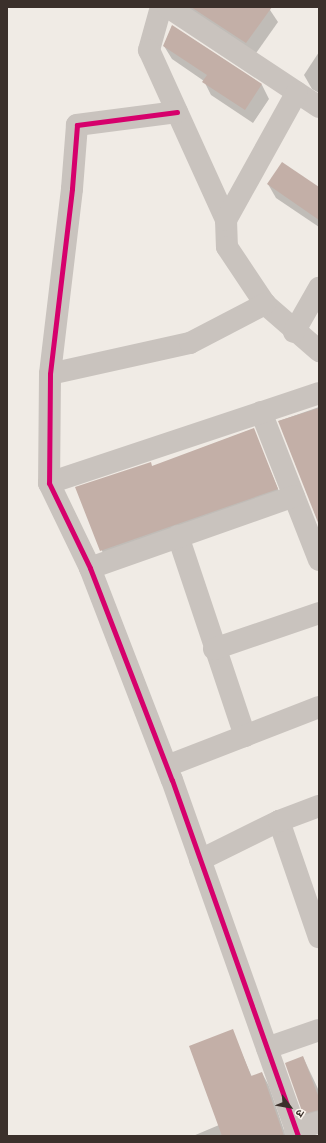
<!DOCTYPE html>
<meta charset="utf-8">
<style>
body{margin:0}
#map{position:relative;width:326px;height:1143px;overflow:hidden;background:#f0ebe5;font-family:Mulish,"Noto Sans Devanagari",sans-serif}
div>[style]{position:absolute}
.shadow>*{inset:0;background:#0003}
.building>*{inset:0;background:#c3afa7}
.street>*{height:22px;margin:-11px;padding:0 11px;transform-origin:11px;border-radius:11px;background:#c9c3be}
.cycleway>*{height:5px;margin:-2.5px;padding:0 2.5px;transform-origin:2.5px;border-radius:2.5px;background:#d6006c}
span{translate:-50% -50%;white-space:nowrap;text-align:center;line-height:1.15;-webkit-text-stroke:3.5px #fbf5ee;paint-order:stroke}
.frame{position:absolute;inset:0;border:8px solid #3b302b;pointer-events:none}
.north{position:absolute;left:270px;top:1087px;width:40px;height:40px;-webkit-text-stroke:3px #fbf5ee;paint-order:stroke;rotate:122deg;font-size:11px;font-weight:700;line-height:16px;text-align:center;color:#3b302b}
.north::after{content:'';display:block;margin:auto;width:14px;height:18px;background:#3b302b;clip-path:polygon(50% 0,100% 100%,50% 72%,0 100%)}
</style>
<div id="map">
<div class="shadow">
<div style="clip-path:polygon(187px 7px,268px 7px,278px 22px,254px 56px)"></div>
<div style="clip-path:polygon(172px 26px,262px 85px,269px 99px,253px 123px,211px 95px,204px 81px,172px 59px,164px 46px)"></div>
<div style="clip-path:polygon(319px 52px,319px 93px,312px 89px,304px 75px)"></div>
<div style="clip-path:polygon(268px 184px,319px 188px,319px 227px,276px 198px)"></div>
<div style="clip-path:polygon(319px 407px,319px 523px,279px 421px)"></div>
<div style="clip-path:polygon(253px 429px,281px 496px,105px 558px,76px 488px,152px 467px)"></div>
<div style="clip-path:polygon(232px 1031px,252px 1077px,262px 1073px,269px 1086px,286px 1136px,193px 1136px,219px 1125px)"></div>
<div style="clip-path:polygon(303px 1057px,319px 1091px,319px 1124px,312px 1126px,304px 1114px)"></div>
</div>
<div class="building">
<div style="clip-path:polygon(191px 7px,272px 7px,246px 43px)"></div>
<div style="clip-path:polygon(172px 25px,262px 84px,245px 110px,202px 82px,207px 75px,163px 46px)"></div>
<div style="clip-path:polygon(282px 162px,319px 187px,319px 220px,267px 184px)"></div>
<div style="clip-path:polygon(319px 408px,319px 525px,278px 421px)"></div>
<div style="clip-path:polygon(254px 428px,278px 489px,100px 551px,75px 487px,151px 462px,152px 466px)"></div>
<div style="clip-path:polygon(233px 1029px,251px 1076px,262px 1072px,284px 1136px,222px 1136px,189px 1046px)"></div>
<div style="clip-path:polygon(303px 1056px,319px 1098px,319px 1110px,303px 1114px,285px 1063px)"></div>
</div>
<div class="street">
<div style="left:161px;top:7px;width:45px;rotate:105.6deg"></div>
<div style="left:149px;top:50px;width:187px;rotate:65.6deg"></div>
<div style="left:226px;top:220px;width:27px;rotate:88deg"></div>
<div style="left:227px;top:247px;width:69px;rotate:56.3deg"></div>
<div style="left:265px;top:304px;width:72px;rotate:41deg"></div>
<div style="left:168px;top:7px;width:181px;rotate:33.5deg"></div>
<div style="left:177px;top:112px;width:101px;rotate:172.6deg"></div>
<div style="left:77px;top:125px;width:64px;rotate:94.5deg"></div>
<div style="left:72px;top:189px;width:186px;rotate:96.8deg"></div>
<div style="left:50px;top:374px;width:109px;rotate:90.5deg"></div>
<div style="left:49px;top:483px;width:94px;rotate:64.2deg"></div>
<div style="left:90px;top:568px;width:227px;rotate:68.9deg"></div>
<div style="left:172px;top:780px;width:378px;rotate:70.5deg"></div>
<div style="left:226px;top:220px;width:146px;rotate:-61deg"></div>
<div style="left:294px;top:332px;width:51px;rotate:-60.4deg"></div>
<div style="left:50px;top:374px;width:143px;rotate:-12.5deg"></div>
<div style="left:190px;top:343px;width:85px;rotate:-27.5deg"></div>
<div style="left:261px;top:412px;width:159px;rotate:68.6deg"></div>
<div style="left:49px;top:483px;width:285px;rotate:-18.4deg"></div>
<div style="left:178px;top:536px;width:211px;rotate:71.5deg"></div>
<div style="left:90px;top:568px;width:216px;rotate:-19.4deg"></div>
<div style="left:214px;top:649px;width:111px;rotate:-18.9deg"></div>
<div style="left:167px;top:766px;width:163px;rotate:-21.2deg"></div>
<div style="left:279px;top:821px;width:123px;rotate:71deg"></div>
<div style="left:200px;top:860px;width:88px;rotate:-26.3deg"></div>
<div style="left:279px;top:821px;width:43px;rotate:-20.6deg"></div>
<div style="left:267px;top:1048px;width:55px;rotate:-19.1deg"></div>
<div style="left:295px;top:1130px;width:25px;rotate:-18deg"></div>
</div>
<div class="cycleway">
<div style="left:177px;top:112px;width:101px;rotate:172.6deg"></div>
<div style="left:77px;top:125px;width:64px;rotate:94.5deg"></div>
<div style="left:72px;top:189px;width:186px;rotate:96.8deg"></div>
<div style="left:50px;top:374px;width:109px;rotate:90.5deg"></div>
<div style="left:49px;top:483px;width:94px;rotate:64.2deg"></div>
<div style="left:90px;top:568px;width:227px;rotate:68.9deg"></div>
<div style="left:172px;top:780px;width:378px;rotate:70.5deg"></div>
</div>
<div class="frame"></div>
<div class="north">उ</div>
</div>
